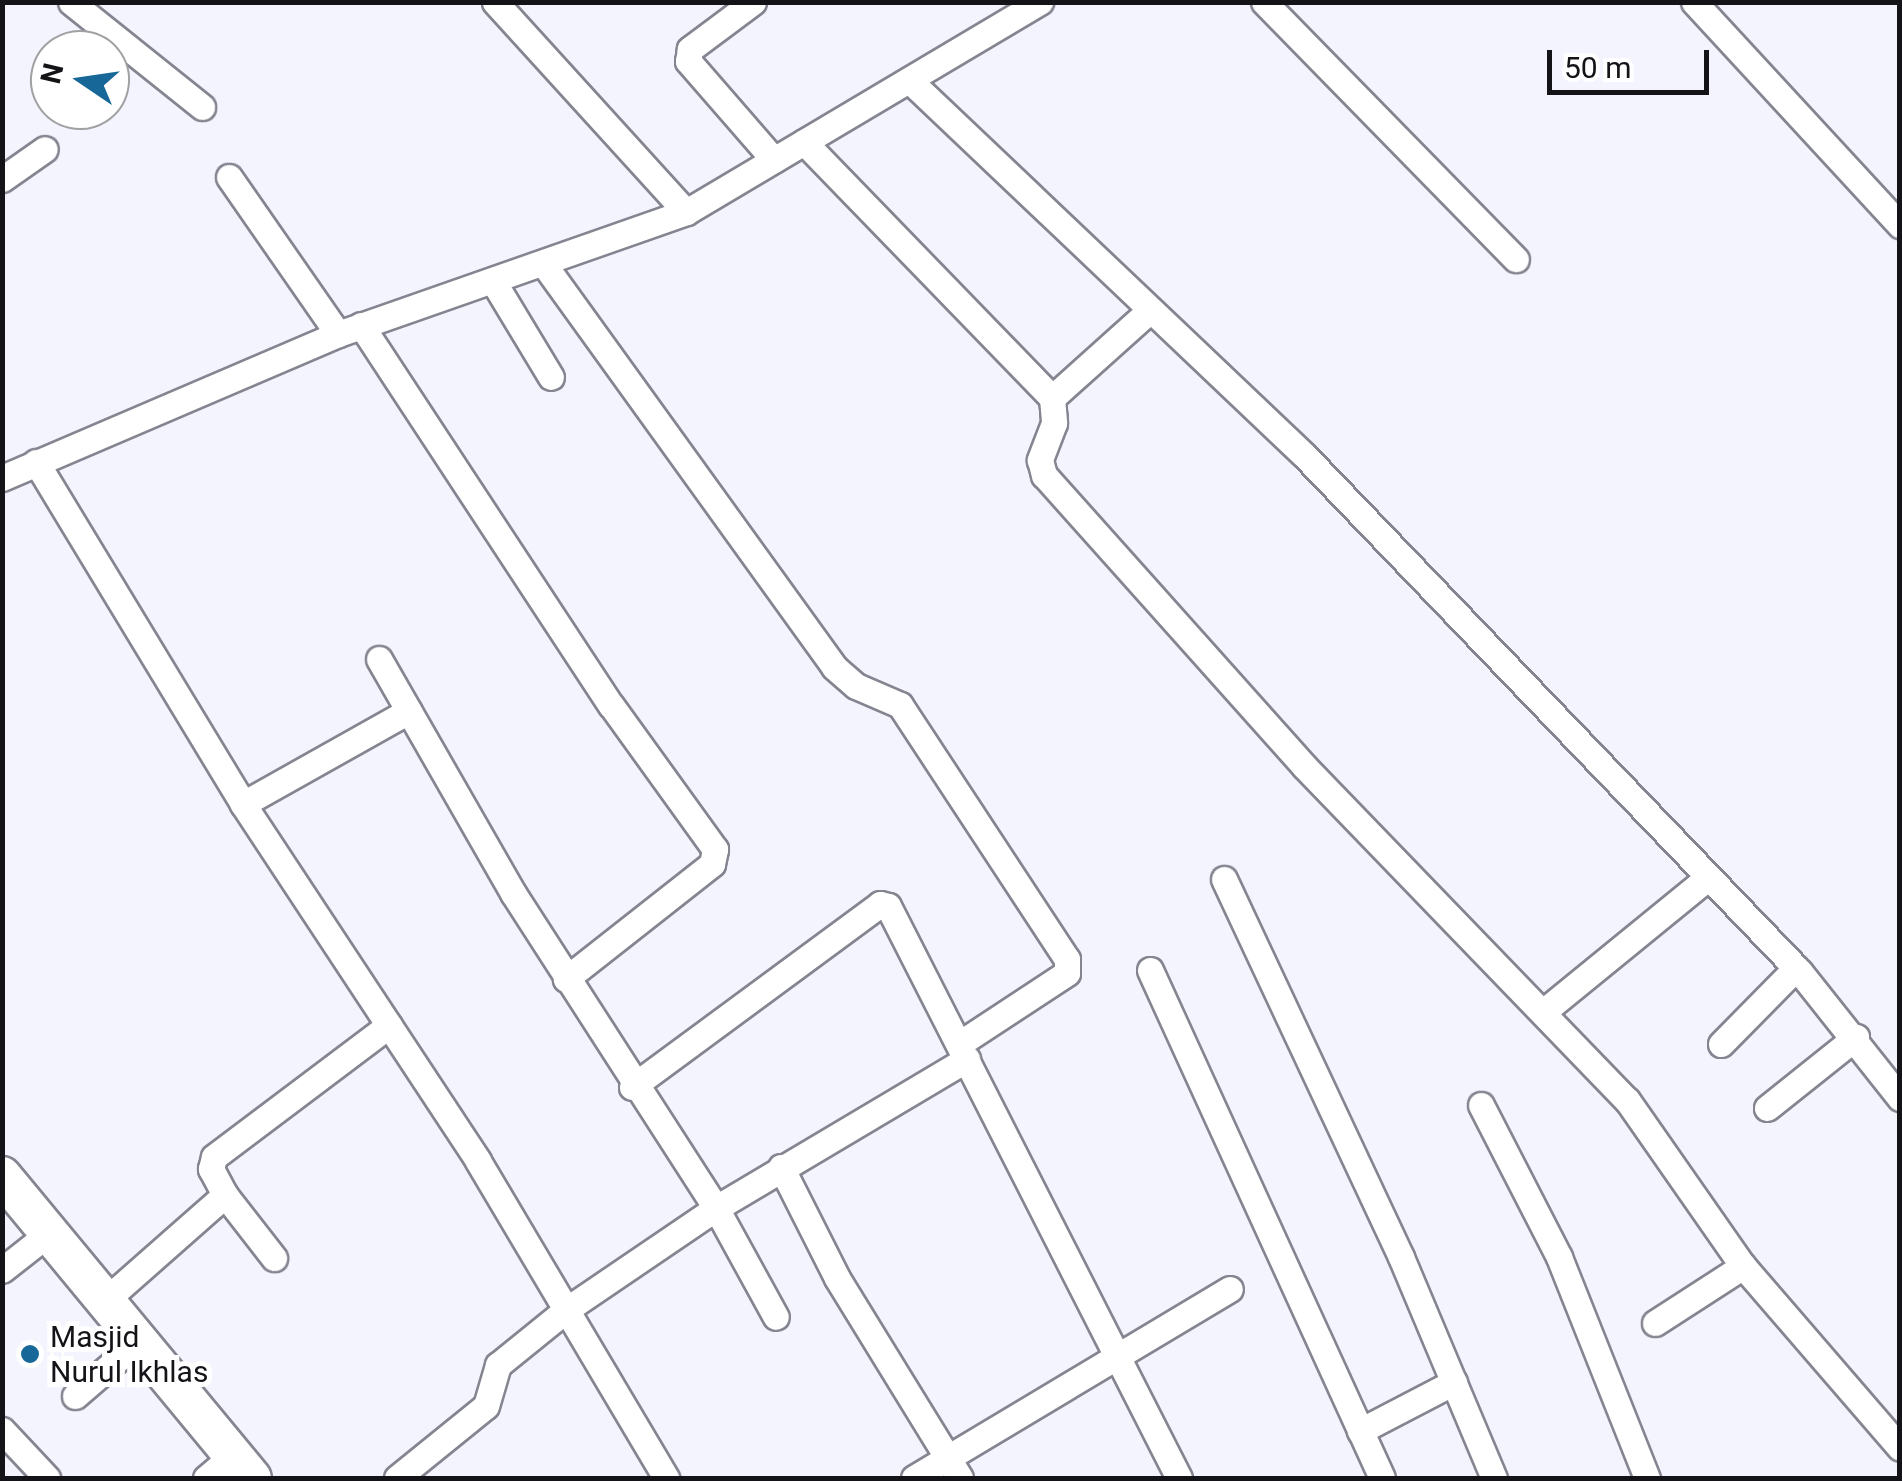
<!DOCTYPE html>
<style>
body{margin:0}
#map{position:relative;width:1902px;height:1481px;overflow:hidden;background:#f3f4fe;font-family:Roboto,sans-serif}
div>[style]{position:absolute}
.roads{filter:drop-shadow(2px 0 #848590) drop-shadow(-2px 0 #848590) drop-shadow(0 2px #848590) drop-shadow(0 -2px #848590)}
.minor>*{height:25px;margin:-12.5px;padding:0 12.5px;transform-origin:12.5px;border-radius:12.5px;background:#fff}
.highway>*{height:38px;margin:-19px;padding:0 19px;transform-origin:19px;border-radius:19px;background:#fff}
.dots>*{width:28px;height:28px;translate:-50% -50%;box-sizing:border-box;border:5px solid #fff;border-radius:50%}
span{translate:-50% -50%;white-space:nowrap;text-align:center;line-height:1.15;-webkit-text-stroke:10px #fff;paint-order:stroke}
.poi-label{font-size:30px;color:#141418}
.left{translate:0 -50%;text-align:left}
.frame{position:absolute;inset:0;border:5px solid #141418;pointer-events:none}
.north{position:absolute;left:30px;top:30px;width:100px;height:100px;box-sizing:border-box;background:#fff;border:2px solid #a1a1a3;border-radius:50%;rotate:283deg;font-size:28px;font-weight:700;line-height:40px;text-align:center;color:#141418}
.north::after{content:'';display:block;margin:auto;width:35px;height:45px;background:#186799;clip-path:polygon(50% 0,100% 100%,50% 72%,0 100%)}
.scale{position:absolute;left:1547px;top:50px;width:162px;height:45px;box-sizing:border-box;border:5px solid #141418;border-top:0;padding-left:12px;font-size:30px;line-height:35px;white-space:nowrap;color:#141418;-webkit-text-stroke:8px #fff;paint-order:stroke}
</style>
<div id="map">
<div class="roads">
<div class="minor">
<div style="left:71px;top:2px;width:168px;rotate:38.7deg"></div>
<div style="left:495px;top:2px;width:284px;rotate:47.7deg"></div>
<div style="left:753px;top:2px;width:79px;rotate:143.3deg"></div>
<div style="left:690px;top:49px;width:12px;rotate:99deg"></div>
<div style="left:688px;top:61px;width:131px;rotate:49deg"></div>
<div style="left:1264px;top:2px;width:360px;rotate:45.6deg"></div>
<div style="left:1694px;top:2px;width:304px;rotate:47.3deg"></div>
<div style="left:909px;top:80px;width:545px;rotate:43.51deg"></div>
<div style="left:1304px;top:455px;width:716px;rotate:46.19deg"></div>
<div style="left:1800px;top:972px;width:161px;rotate:51.6deg"></div>
<div style="left:804px;top:142px;width:356px;rotate:45.9deg"></div>
<div style="left:1052px;top:398px;width:25px;rotate:85deg"></div>
<div style="left:1054px;top:423px;width:40px;rotate:111deg"></div>
<div style="left:1040px;top:460px;width:16px;rotate:75deg"></div>
<div style="left:1044px;top:475px;width:390px;rotate:48.2deg"></div>
<div style="left:1304px;top:766px;width:465px;rotate:46deg"></div>
<div style="left:1627px;top:1100px;width:203px;rotate:55.1deg"></div>
<div style="left:1743px;top:1266px;width:240px;rotate:49.2deg"></div>
<div style="left:229px;top:177px;width:191px;rotate:55.2deg"></div>
<div style="left:2px;top:179px;width:52px;rotate:-34.9deg"></div>
<div style="left:543px;top:263px;width:498px;rotate:54.2deg"></div>
<div style="left:834px;top:667px;width:29px;rotate:41deg"></div>
<div style="left:856px;top:686px;width:48px;rotate:23.4deg"></div>
<div style="left:900px;top:705px;width:304px;rotate:56.7deg"></div>
<div style="left:1067px;top:959px;width:14px;rotate:90deg"></div>
<div style="left:1067px;top:973px;width:129px;rotate:146.7deg"></div>
<div style="left:493px;top:281px;width:112px;rotate:58.9deg"></div>
<div style="left:361px;top:325px;width:455px;rotate:56.7deg"></div>
<div style="left:611px;top:705px;width:178px;rotate:54.2deg"></div>
<div style="left:715px;top:849px;width:15px;rotate:101deg"></div>
<div style="left:712px;top:864px;width:186px;rotate:141.8deg"></div>
<div style="left:1052px;top:398px;width:130px;rotate:-41.9deg"></div>
<div style="left:36px;top:462px;width:400px;rotate:58.8deg"></div>
<div style="left:243px;top:804px;width:427px;rotate:56.6deg"></div>
<div style="left:478px;top:1161px;width:369px;rotate:59.3deg"></div>
<div style="left:2px;top:478px;width:366px;rotate:-23.2deg"></div>
<div style="left:338px;top:334px;width:369px;rotate:-19.3deg"></div>
<div style="left:686px;top:212px;width:412px;rotate:-30.7deg"></div>
<div style="left:379px;top:659px;width:270px;rotate:60.2deg"></div>
<div style="left:513px;top:893px;width:375px;rotate:57.2deg"></div>
<div style="left:716px;top:1208px;width:124px;rotate:61.2deg"></div>
<div style="left:243px;top:804px;width:190px;rotate:-29.3deg"></div>
<div style="left:1224px;top:879px;width:417px;rotate:64.9deg"></div>
<div style="left:1401px;top:1257px;width:240px;rotate:67.2deg"></div>
<div style="left:1150px;top:970px;width:558px;rotate:65.45deg"></div>
<div style="left:1543px;top:1012px;width:210px;rotate:-39.2deg"></div>
<div style="left:1721px;top:1044px;width:107px;rotate:-45.4deg"></div>
<div style="left:632px;top:1087px;width:308px;rotate:-36.4deg"></div>
<div style="left:880px;top:904px;width:8px;rotate:14deg"></div>
<div style="left:888px;top:906px;width:642px;rotate:63.04deg"></div>
<div style="left:1481px;top:1105px;width:171px;rotate:62.8deg"></div>
<div style="left:1559px;top:1257px;width:238px;rotate:68.3deg"></div>
<div style="left:1767px;top:1108px;width:114px;rotate:-38.6deg"></div>
<div style="left:781px;top:1167px;width:124px;rotate:63.2deg"></div>
<div style="left:837px;top:1278px;width:235px;rotate:58.4deg"></div>
<div style="left:225px;top:1195px;width:80px;rotate:52.1deg"></div>
<div style="left:2px;top:1270px;width:60px;rotate:-38.2deg"></div>
<div style="left:108px;top:1298px;width:156px;rotate:-41.4deg"></div>
<div style="left:225px;top:1195px;width:30px;rotate:-118deg"></div>
<div style="left:211px;top:1169px;width:12px;rotate:-76deg"></div>
<div style="left:214px;top:1157px;width:219px;rotate:-37deg"></div>
<div style="left:1655px;top:1323px;width:105px;rotate:-32.9deg"></div>
<div style="left:75px;top:1396px;width:87px;rotate:-40.8deg"></div>
<div style="left:2px;top:1430px;width:66px;rotate:46.8deg"></div>
<div style="left:1360px;top:1431px;width:106px;rotate:-27.5deg"></div>
<div style="left:206px;top:1478px;width:35px;rotate:-40deg"></div>
<div style="left:397px;top:1478px;width:114px;rotate:-39deg"></div>
<div style="left:486px;top:1406px;width:43px;rotate:-73.7deg"></div>
<div style="left:498px;top:1365px;width:87px;rotate:-39deg"></div>
<div style="left:566px;top:1310px;width:181px;rotate:-34.2deg"></div>
<div style="left:716px;top:1208px;width:292px;rotate:-30.7deg"></div>
<div style="left:914px;top:1478px;width:368px;rotate:-30.9deg"></div>
</div>
<div class="highway">
<div style="left:2px;top:1176px;width:392px;rotate:50.4deg"></div>
</div>
</div>
<div class="dots">
<div style="left:30px;top:1354px;background:#186799"></div>
</div>
<div class="poi-label">
<span class="left" style="left:50px;top:1354px">Masjid<br>Nurul Ikhlas</span>
</div>
<div class="frame"></div>
<div class="north">N</div>
<div class="scale">50 m</div>
</div>
